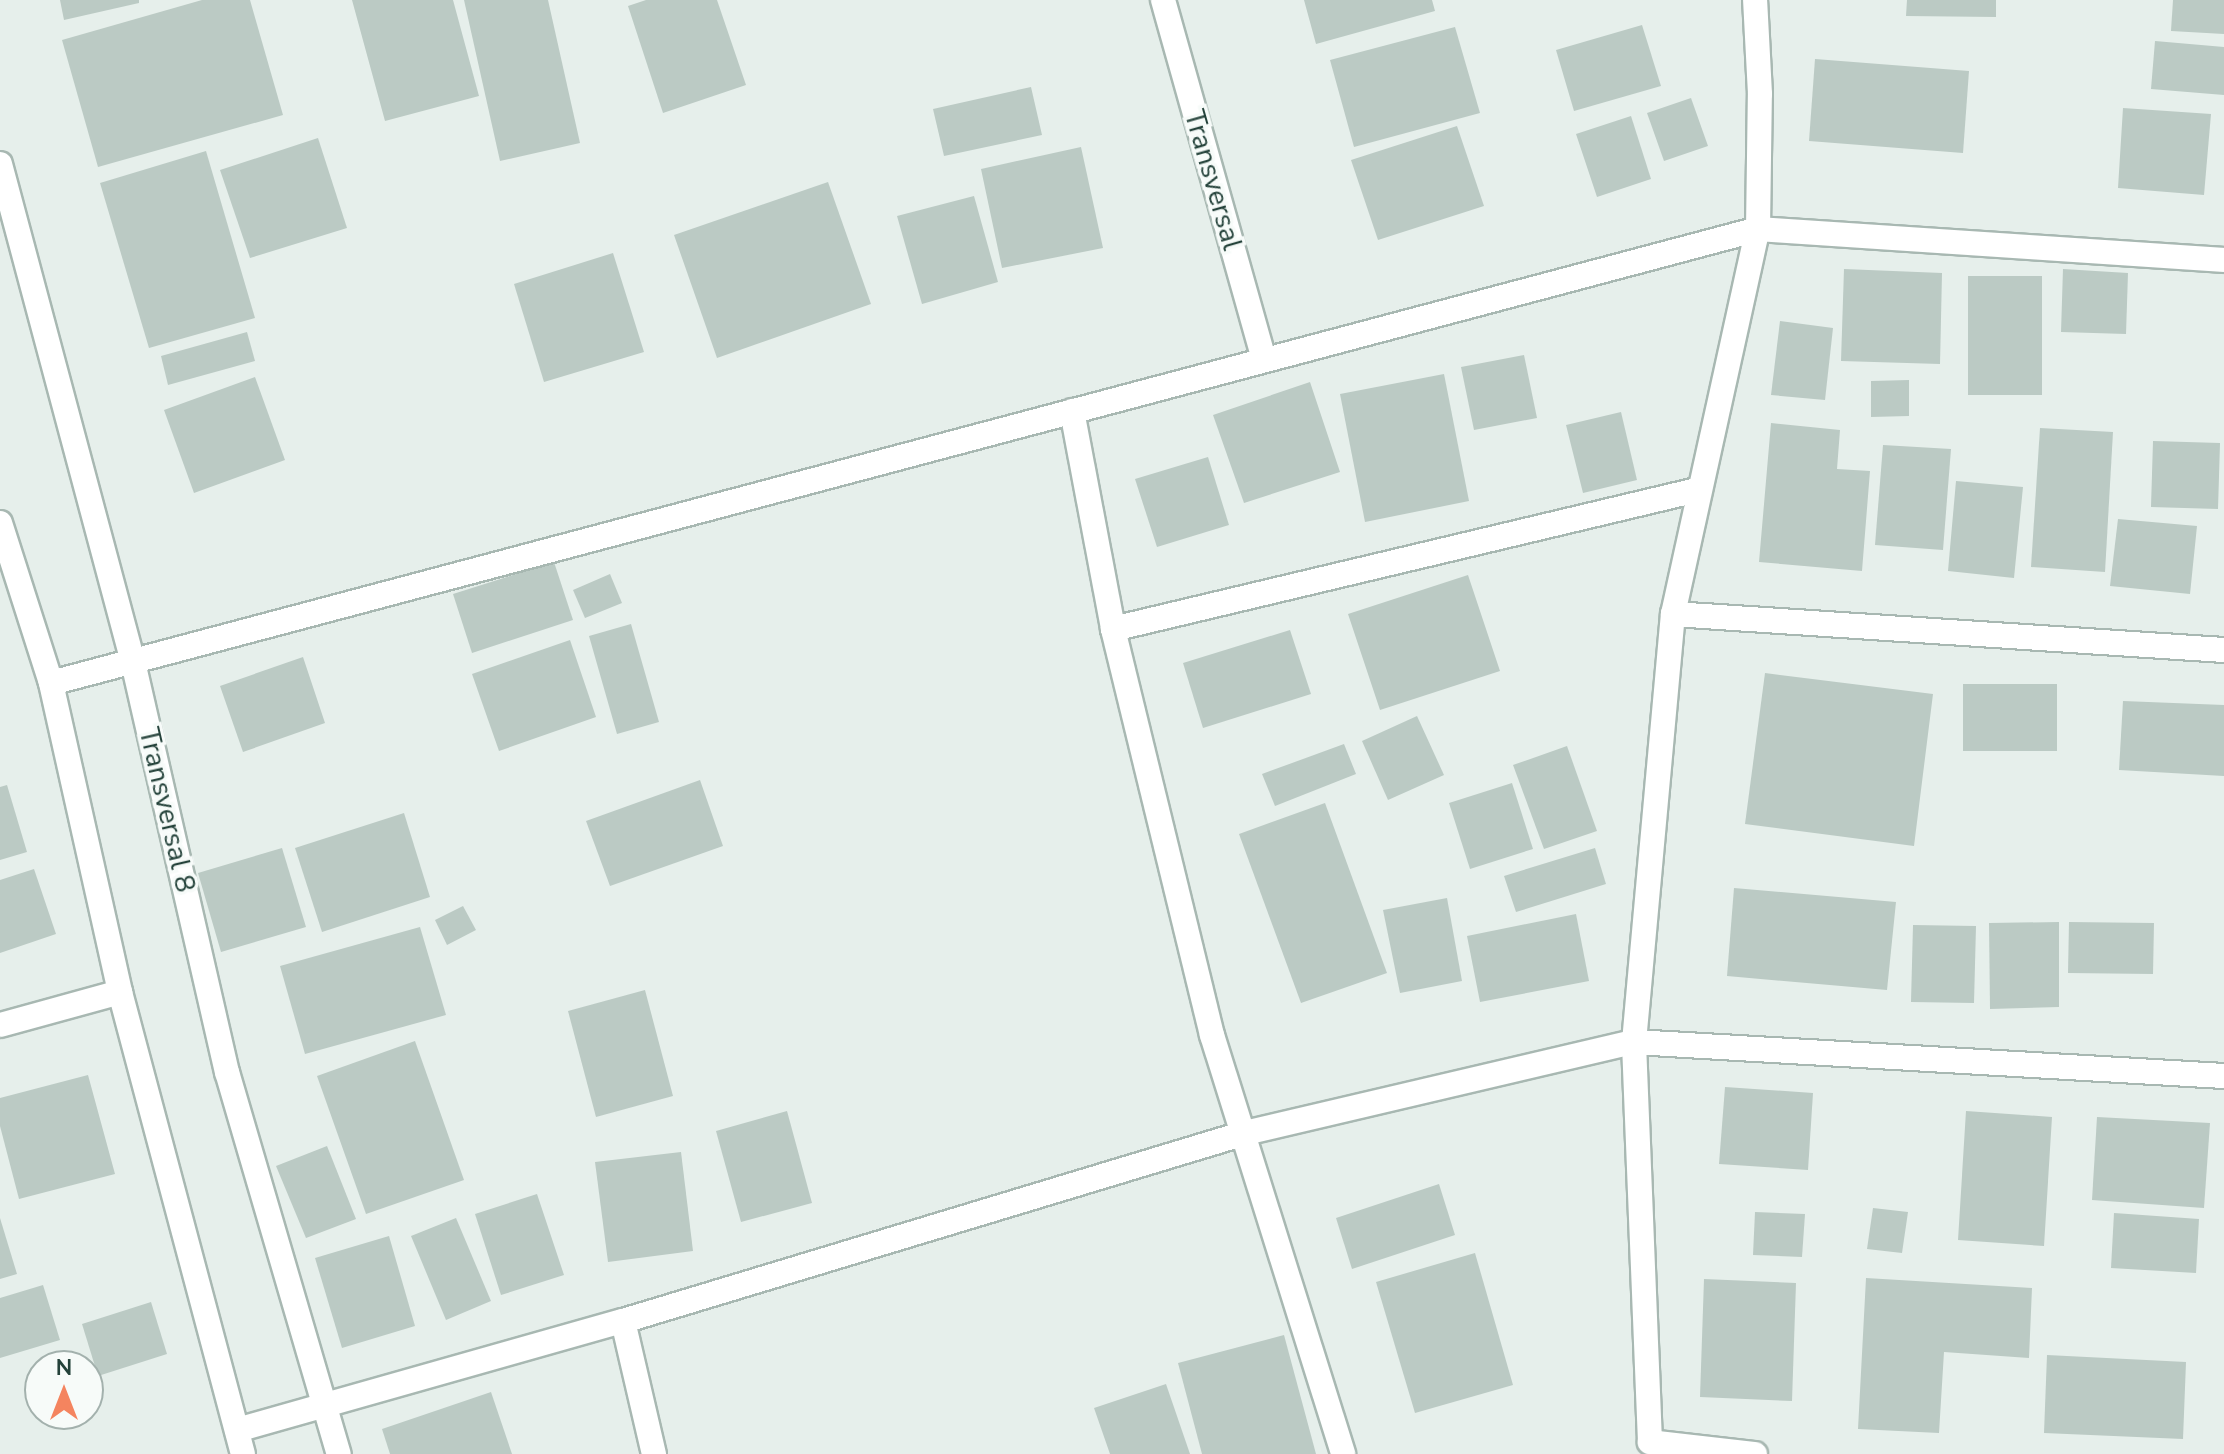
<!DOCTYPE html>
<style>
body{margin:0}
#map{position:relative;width:2224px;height:1454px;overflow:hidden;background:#e6efeb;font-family:"Nunito Sans",sans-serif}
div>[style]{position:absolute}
.building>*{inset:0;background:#bbcac4}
.roads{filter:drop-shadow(2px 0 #a8b8b2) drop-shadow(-2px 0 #a8b8b2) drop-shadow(0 2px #a8b8b2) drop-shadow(0 -2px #a8b8b2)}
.minor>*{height:24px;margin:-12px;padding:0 12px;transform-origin:12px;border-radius:12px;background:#fff}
.tertiary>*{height:24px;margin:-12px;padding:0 12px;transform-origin:12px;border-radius:12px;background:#fff}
span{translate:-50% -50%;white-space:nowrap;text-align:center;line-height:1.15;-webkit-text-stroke:7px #f7fbf9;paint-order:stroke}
.street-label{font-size:28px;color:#24423a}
.north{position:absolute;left:24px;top:1350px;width:80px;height:80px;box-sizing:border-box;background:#f7fbf9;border:2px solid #a3b1ad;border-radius:50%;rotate:0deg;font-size:22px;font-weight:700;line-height:32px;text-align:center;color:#24423a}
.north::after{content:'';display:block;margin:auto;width:28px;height:36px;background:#f4845f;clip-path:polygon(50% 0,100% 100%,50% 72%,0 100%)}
</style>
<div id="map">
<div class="building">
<div style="clip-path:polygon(60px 0,139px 0,139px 3px,64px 20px)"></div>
<div style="clip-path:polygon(202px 0,250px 0,283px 115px,98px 167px,62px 40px)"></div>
<div style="clip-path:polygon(352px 0,453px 0,479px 96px,385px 121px)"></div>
<div style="clip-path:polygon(464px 0,548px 0,580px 143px,500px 161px)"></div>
<div style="clip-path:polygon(646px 0,717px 0,746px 85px,663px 113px,628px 6px)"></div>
<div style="clip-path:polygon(1304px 0,1432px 0,1435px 11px,1316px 44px)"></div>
<div style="clip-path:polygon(1907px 0,1996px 0,1996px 17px,1906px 16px)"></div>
<div style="clip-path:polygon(2173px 0,2224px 0,2224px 34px,2171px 31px)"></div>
<div style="clip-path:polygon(1642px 25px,1661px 86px,1574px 111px,1556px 50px)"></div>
<div style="clip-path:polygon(1455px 27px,1480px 113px,1354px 147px,1330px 60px)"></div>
<div style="clip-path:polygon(2155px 41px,2224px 47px,2224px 95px,2151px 89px)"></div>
<div style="clip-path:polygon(1815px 59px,1969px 71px,1963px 153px,1809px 141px)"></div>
<div style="clip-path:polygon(1031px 87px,1042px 135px,944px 156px,933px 109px)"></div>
<div style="clip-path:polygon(1691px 98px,1708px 146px,1664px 161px,1647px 113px)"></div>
<div style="clip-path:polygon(2123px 108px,2211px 114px,2204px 195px,2118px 188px)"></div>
<div style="clip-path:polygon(1631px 116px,1651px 179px,1597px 197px,1576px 134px)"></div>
<div style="clip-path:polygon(1457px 126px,1484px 206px,1378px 240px,1351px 160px)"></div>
<div style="clip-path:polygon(318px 138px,347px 228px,250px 258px,220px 170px)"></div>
<div style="clip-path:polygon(1081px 147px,1103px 248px,1002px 268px,981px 169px)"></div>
<div style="clip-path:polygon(206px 151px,255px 318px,149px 348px,100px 183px)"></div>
<div style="clip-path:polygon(828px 182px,871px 304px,717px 358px,674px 235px)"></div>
<div style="clip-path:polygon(974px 196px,998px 282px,922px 304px,897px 216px)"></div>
<div style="clip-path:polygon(613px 253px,644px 352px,544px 382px,514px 284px)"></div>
<div style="clip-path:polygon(1844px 269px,1942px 273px,1940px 364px,1841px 361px)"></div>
<div style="clip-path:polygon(2063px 269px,2128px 273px,2126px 334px,2061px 332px)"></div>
<div style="clip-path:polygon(1968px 276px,2042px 276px,2042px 395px,1968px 395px)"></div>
<div style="clip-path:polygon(1780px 321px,1833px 328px,1825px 400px,1771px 395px)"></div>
<div style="clip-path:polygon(247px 332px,255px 361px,168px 385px,161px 356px)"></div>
<div style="clip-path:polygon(1524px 355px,1537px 418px,1474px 430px,1461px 367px)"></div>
<div style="clip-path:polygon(1444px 374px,1469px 501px,1365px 522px,1340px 394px)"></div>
<div style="clip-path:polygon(255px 377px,285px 460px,194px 493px,164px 410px)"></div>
<div style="clip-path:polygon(1909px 380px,1909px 416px,1871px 417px,1871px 381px)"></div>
<div style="clip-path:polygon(1310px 382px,1340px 472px,1244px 503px,1213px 415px)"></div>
<div style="clip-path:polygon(1621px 412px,1637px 480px,1583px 493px,1566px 425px)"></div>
<div style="clip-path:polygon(1771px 423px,1840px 430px,1837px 469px,1870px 471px,1862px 571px,1759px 562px)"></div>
<div style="clip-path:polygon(2040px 428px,2113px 432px,2105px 572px,2031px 567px)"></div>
<div style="clip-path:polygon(2153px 441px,2220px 443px,2218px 509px,2151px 507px)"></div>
<div style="clip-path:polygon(1883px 445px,1951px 449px,1943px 550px,1875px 545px)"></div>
<div style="clip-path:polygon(1208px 457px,1229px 525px,1157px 547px,1135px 479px)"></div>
<div style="clip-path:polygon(1956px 481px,2023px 487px,2014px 578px,1948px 571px)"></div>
<div style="clip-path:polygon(2118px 519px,2197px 526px,2190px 594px,2110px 586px)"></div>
<div style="clip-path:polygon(554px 562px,573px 620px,472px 653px,453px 594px)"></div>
<div style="clip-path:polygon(610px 574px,622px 603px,585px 618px,573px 590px)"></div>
<div style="clip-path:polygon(1468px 575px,1500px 671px,1380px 710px,1348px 614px)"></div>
<div style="clip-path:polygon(631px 624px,659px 722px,617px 734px,589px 636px)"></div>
<div style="clip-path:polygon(1290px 630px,1311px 694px,1203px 728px,1183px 663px)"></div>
<div style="clip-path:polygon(570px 640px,596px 717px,499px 751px,472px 674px)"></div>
<div style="clip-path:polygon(303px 657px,325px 723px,243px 752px,220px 686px)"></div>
<div style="clip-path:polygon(1765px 673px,1933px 694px,1914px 846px,1745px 824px)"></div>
<div style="clip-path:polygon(1963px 684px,2057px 684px,2057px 751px,1963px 751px)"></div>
<div style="clip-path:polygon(2123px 701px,2224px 705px,2224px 776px,2119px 770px)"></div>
<div style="clip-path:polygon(1417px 716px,1444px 775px,1388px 800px,1362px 741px)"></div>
<div style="clip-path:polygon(1344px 744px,1356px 774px,1275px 806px,1262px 774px)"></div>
<div style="clip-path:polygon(1567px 746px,1597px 831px,1544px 849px,1513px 765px)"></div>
<div style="clip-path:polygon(700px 780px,723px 846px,610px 886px,586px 821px)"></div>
<div style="clip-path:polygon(1512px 783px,1533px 849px,1470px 869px,1449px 803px)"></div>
<div style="clip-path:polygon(7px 785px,27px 852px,0 860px,0 787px)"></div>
<div style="clip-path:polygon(1325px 803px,1387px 973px,1301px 1003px,1239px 834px)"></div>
<div style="clip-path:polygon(404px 813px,430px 897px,322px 932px,295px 848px)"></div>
<div style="clip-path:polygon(282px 848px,306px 927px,221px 952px,198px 873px)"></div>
<div style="clip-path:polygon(1595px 848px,1606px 884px,1516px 912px,1504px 876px)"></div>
<div style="clip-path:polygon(34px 869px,56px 934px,0 953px,0 880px)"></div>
<div style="clip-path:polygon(1734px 888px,1896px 902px,1887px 990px,1727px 976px)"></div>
<div style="clip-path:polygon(1447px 898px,1462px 981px,1400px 993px,1383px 910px)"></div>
<div style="clip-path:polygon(463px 906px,476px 930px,447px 945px,435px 920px)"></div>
<div style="clip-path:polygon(1576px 914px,1589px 981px,1480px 1002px,1467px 936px)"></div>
<div style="clip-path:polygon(2059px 922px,2059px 1007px,1990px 1009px,1989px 923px)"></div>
<div style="clip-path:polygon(2069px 922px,2154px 923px,2153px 974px,2068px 973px)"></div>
<div style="clip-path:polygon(1913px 925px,1976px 926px,1974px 1003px,1911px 1002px)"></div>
<div style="clip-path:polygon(420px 927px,446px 1015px,305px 1054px,280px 966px)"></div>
<div style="clip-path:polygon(645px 990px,673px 1096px,596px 1117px,568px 1011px)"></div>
<div style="clip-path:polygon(415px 1041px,464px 1180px,366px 1214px,317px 1076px)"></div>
<div style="clip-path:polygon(88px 1075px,115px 1174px,19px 1199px,0 1126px,0 1098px)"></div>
<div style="clip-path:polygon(1725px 1087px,1813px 1093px,1808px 1170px,1719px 1164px)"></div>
<div style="clip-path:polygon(787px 1111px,812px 1203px,741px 1222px,716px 1131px)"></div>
<div style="clip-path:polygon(1966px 1111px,2052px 1117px,2044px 1246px,1958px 1240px)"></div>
<div style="clip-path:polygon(2097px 1117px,2210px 1123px,2204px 1208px,2092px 1200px)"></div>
<div style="clip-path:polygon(327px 1146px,356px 1219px,306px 1238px,276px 1166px)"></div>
<div style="clip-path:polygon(681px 1152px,693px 1251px,608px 1262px,595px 1162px)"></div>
<div style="clip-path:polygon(1439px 1184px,1455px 1235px,1352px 1269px,1336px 1218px)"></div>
<div style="clip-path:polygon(537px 1194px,564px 1275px,501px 1295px,475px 1214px)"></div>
<div style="clip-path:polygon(1873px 1208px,1908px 1212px,1902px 1253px,1867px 1249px)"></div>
<div style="clip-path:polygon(1755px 1212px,1805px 1214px,1802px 1257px,1753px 1255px)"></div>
<div style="clip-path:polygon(2114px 1213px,2199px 1219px,2196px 1273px,2111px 1268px)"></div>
<div style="clip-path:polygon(0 1218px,17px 1274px,0 1279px)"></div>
<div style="clip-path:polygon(456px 1218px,491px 1301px,446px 1320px,411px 1236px)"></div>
<div style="clip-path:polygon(389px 1236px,415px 1326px,342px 1348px,315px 1258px)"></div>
<div style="clip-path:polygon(1475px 1253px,1513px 1385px,1415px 1413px,1376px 1282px)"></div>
<div style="clip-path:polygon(1866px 1278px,2032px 1288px,2029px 1358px,1944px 1352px,1939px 1433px,1858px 1429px)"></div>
<div style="clip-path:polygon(1704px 1279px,1796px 1283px,1792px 1401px,1700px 1397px)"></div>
<div style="clip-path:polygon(43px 1285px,60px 1340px,0 1358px,0 1298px)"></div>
<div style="clip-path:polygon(151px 1302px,167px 1354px,98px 1376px,82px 1324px)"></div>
<div style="clip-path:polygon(1284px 1335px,1316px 1454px,1202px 1454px,1178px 1363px)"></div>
<div style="clip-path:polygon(2047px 1355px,2186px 1362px,2183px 1439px,2044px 1433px)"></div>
<div style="clip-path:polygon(1166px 1384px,1190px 1454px,1110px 1454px,1094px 1408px)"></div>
<div style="clip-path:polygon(491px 1392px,512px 1454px,390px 1454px,382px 1429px)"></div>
</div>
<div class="roads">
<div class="minor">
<div style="left:1163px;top:0;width:373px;rotate:74.3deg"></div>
<div style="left:0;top:164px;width:515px;rotate:75.05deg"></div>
<div style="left:133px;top:662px;width:421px;rotate:77.1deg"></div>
<div style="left:227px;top:1072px;width:398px;rotate:73.7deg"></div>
<div style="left:1072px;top:411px;width:222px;rotate:79.3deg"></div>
<div style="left:1113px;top:629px;width:418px;rotate:76.3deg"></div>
<div style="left:1212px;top:1035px;width:439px;rotate:72.6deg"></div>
<div style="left:1673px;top:614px;width:552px;rotate:3.74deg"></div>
<div style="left:1113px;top:629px;width:600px;rotate:-13.39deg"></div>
<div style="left:120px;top:992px;width:478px;rotate:75.1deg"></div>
<div style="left:623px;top:1321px;width:137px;rotate:76.9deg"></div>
<div style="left:237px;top:1430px;width:401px;rotate:-15.8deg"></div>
<div style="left:623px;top:1321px;width:650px;rotate:-16.82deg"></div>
<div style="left:1245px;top:1133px;width:400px;rotate:-13.2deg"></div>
<div style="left:1634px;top:1042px;width:591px;rotate:3.3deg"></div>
<div style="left:1755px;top:1454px;width:106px;rotate:-173.5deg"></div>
<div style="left:1650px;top:1442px;width:400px;rotate:-92.3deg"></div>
<div style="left:1634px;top:1042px;width:430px;rotate:-84.8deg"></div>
<div style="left:1673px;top:614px;width:394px;rotate:-77.6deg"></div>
<div style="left:1758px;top:229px;width:135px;rotate:-89.2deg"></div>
<div style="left:1760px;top:94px;width:94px;rotate:-93deg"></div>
</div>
<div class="tertiary">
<div style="left:0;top:523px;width:168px;rotate:72.3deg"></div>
<div style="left:51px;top:683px;width:317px;rotate:77.4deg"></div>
<div style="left:120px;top:992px;width:124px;rotate:164.6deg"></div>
<div style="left:51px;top:683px;width:1766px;rotate:-14.89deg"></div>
<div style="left:1758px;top:229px;width:467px;rotate:3.8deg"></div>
</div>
</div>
<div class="street-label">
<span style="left:1213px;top:180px;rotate:74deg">Transversal</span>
<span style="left:167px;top:810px;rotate:77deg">Transversal 8</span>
</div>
<div class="north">N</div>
</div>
